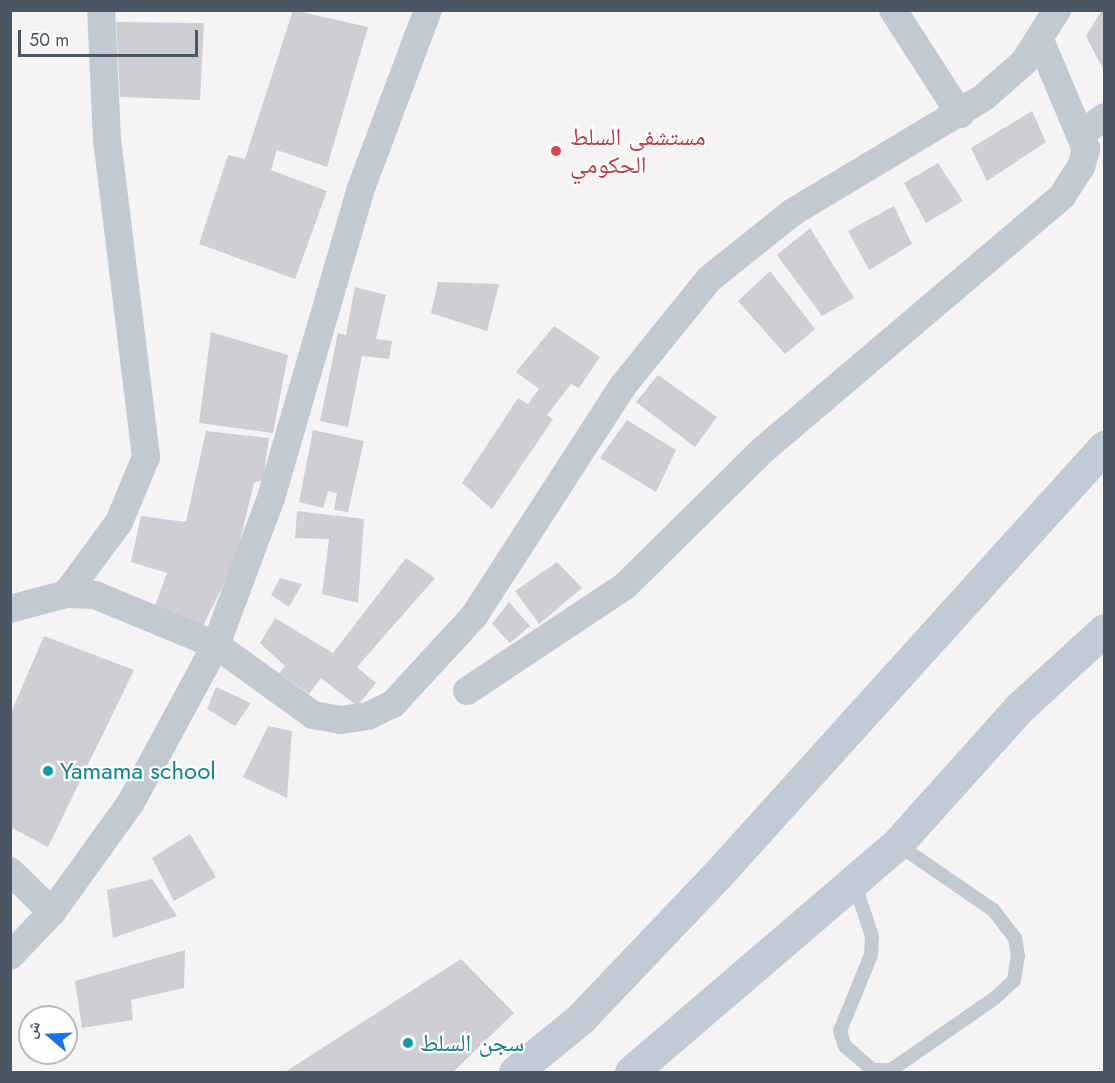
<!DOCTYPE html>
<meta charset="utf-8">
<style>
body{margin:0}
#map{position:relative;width:1115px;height:1083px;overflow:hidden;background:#f5f3f3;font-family:Jost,"Noto Naskh Arabic",sans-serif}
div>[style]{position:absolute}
.building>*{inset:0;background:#cdcfd5}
.service>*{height:14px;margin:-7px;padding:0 7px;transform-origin:7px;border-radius:7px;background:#c1cad2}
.minor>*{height:28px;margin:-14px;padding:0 14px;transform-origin:14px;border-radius:14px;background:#c1cad2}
.secondary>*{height:33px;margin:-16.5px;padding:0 16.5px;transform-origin:16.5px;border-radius:16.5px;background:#c1cbd6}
.dots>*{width:16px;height:16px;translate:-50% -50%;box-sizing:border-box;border:3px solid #fff;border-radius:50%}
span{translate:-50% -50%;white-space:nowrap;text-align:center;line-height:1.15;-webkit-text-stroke:4.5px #fff;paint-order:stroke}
.health-label{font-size:24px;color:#be3a42}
.left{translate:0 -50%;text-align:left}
.culture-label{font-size:24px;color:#0d838f}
.frame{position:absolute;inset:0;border:12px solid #4a5661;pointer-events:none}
.north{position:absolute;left:18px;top:1005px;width:60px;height:60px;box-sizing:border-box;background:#fff;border:2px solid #b7bbc0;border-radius:50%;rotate:289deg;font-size:16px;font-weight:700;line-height:24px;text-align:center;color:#4a5661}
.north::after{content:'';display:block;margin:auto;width:21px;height:27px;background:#1a73e8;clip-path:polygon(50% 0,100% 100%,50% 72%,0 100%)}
.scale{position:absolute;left:18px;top:30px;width:180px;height:27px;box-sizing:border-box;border:3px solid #4a5661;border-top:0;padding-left:8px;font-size:18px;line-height:21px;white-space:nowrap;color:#4a5661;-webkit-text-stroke:4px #fff;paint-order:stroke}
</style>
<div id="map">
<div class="building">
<div style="clip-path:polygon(293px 10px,368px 27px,327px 167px,277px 150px,271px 170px,327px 191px,295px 279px,199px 244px,228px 155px,245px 159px)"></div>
<div style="clip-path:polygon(1102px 10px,1104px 10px,1104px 71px,1086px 36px)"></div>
<div style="clip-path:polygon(116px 22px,204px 23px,200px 100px,120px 97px)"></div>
<div style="clip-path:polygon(1032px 111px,1046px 142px,987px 181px,971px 148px)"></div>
<div style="clip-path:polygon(938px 163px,963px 201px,926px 223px,904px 183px)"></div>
<div style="clip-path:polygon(894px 206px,912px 244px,869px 270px,848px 231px)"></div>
<div style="clip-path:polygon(810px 228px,854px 298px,822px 316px,777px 255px)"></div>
<div style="clip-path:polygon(770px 271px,815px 329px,785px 354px,738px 301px)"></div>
<div style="clip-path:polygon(438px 282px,499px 284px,487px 331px,431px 313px)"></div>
<div style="clip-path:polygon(355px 287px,386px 295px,376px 339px,392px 341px,389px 359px,362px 356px,348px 427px,320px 421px,338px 333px,346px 335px)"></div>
<div style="clip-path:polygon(554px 326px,600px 357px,579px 388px,571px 384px,547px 415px,553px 419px,492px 509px,462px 483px,518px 398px,528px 404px,539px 389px,516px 372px)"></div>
<div style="clip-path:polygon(211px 332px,288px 355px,273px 433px,199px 423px)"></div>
<div style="clip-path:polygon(658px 375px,717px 417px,695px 447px,636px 402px)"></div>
<div style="clip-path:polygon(627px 420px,676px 450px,656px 492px,600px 458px)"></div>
<div style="clip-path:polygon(313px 430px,364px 441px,348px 512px,334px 510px,337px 493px,328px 491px,323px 508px,299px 502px)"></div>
<div style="clip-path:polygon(206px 431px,269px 438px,263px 480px,254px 483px,235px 561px,203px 626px,153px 611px,167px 573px,131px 562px,141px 516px,186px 522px)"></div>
<div style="clip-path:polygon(297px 511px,364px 519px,358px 603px,322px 594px,329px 539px,295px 538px)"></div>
<div style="clip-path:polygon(406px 558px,435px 578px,357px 667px,376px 683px,357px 706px,321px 678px,309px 694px,279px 673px,285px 666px,260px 643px,275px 618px,333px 653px)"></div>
<div style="clip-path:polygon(557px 562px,582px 588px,539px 624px,515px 591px)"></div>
<div style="clip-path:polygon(280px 578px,302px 584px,289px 607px,271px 595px)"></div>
<div style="clip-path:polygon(509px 602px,530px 626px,510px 643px,492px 624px)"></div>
<div style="clip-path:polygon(44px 636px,134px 670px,48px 847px,10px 827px,10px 715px)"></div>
<div style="clip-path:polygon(216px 687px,251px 703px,235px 726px,207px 709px)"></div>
<div style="clip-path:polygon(268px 726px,292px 731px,287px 798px,243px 777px)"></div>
<div style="clip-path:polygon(190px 834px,216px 877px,174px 901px,152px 858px)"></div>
<div style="clip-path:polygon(152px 879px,177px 916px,113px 938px,107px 890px)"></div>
<div style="clip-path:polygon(185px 950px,184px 988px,131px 1000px,133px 1020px,82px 1028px,75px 981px)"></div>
<div style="clip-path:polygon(461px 959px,514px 1013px,453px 1072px,285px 1072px)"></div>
</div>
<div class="service">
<div style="left:854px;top:882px;width:57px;rotate:71.6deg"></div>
<div style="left:872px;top:936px;width:19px;rotate:93deg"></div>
<div style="left:871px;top:955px;width:82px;rotate:112.2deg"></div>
<div style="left:840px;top:1031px;width:16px;rotate:72deg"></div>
<div style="left:845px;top:1046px;width:37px;rotate:41deg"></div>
<div style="left:873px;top:1070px;width:18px"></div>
<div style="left:891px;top:1070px;width:126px;rotate:-34.7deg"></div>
<div style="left:995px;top:998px;width:26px;rotate:-43deg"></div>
<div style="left:1014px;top:980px;width:24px;rotate:-81deg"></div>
<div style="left:1018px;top:956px;width:18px;rotate:-99deg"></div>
<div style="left:1015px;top:938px;width:36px;rotate:-128deg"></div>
<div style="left:993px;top:910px;width:116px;rotate:-145.5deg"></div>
</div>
<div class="minor">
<div style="left:893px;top:10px;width:124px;rotate:57.2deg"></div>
<div style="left:1083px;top:133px;width:26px;rotate:-37deg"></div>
<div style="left:66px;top:594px;width:89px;rotate:-53.6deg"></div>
<div style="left:119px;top:522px;width:70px;rotate:-67.4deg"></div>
<div style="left:146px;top:457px;width:319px;rotate:-97deg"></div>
<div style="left:107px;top:140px;width:130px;rotate:-92.6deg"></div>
<div style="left:10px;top:609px;width:58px;rotate:-15deg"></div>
<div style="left:66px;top:594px;width:29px;rotate:2deg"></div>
<div style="left:95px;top:595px;width:131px;rotate:22.5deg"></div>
<div style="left:216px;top:645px;width:120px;rotate:35.8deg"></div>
<div style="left:313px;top:715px;width:27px;rotate:10deg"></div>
<div style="left:340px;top:720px;width:28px;rotate:-8deg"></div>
<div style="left:368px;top:716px;width:28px;rotate:-26deg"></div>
<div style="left:393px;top:704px;width:120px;rotate:-47.4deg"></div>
<div style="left:474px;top:616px;width:273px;rotate:-57.1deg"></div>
<div style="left:622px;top:387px;width:139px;rotate:-51.1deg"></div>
<div style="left:709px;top:279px;width:107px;rotate:-38.6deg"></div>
<div style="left:793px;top:212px;width:222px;rotate:-31deg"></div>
<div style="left:983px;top:98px;width:55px;rotate:-41.3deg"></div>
<div style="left:1024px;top:62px;width:62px;rotate:-57.6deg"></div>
<div style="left:467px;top:691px;width:190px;rotate:-33.6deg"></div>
<div style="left:625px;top:586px;width:195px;rotate:-44.6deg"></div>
<div style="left:764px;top:449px;width:391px;rotate:-40.3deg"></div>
<div style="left:1062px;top:196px;width:35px;rotate:-57deg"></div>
<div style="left:1081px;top:167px;width:19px;rotate:-74deg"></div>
<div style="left:1086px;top:149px;width:118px;rotate:-112.9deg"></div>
<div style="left:10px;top:871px;width:59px;rotate:44.3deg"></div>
<div style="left:10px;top:956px;width:61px;rotate:-46.3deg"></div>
<div style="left:52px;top:912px;width:133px;rotate:-54.2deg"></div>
<div style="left:130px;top:804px;width:181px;rotate:-61.6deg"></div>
<div style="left:216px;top:645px;width:157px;rotate:-69.5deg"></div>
<div style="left:271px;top:498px;width:320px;rotate:-73.8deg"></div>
<div style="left:360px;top:191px;width:193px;rotate:-69.4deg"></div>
</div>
<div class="secondary">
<div style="left:515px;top:1072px;width:84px;rotate:-39.2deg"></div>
<div style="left:580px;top:1019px;width:200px;rotate:-46.4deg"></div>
<div style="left:718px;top:874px;width:576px;rotate:-47.89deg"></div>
<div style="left:631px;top:1072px;width:350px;rotate:-40.6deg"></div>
<div style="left:897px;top:844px;width:183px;rotate:-48.1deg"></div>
<div style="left:1019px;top:708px;width:115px;rotate:-42.5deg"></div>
</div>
<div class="dots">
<div style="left:556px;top:151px;background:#e0444e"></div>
<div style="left:48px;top:771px;background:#0f9aa8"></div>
<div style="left:408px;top:1043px;background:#0f9aa8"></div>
</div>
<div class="health-label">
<span class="left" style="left:570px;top:151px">مستشفى السلط<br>الحكومي</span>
</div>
<div class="culture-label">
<span class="left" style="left:60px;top:771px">Yamama school</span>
<span class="left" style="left:420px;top:1043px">سجن السلط</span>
</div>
<div class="frame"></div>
<div class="north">ش</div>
<div class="scale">50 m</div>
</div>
